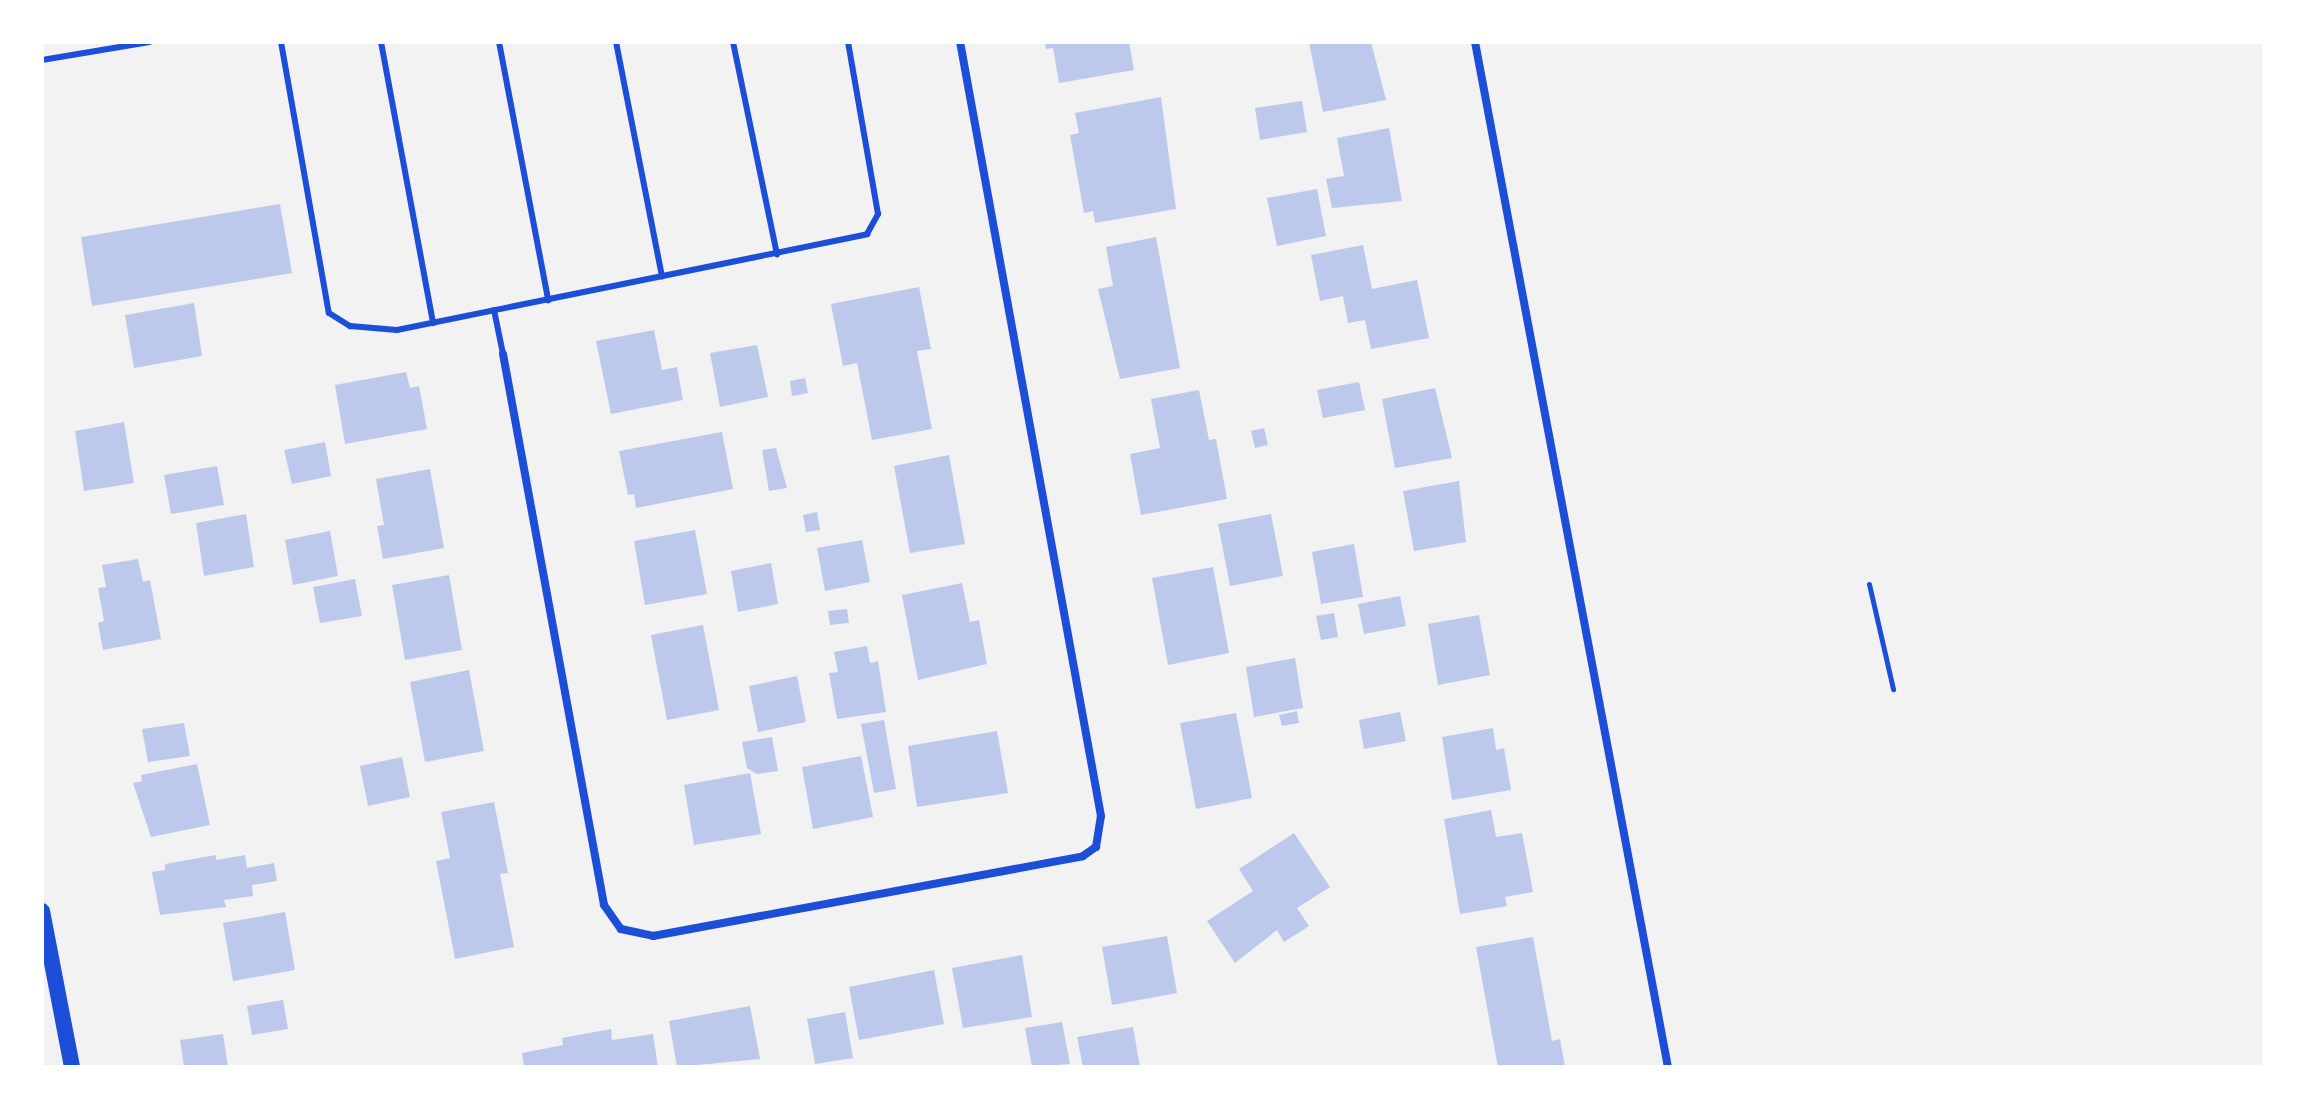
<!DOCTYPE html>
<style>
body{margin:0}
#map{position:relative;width:2306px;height:1109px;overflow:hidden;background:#f2f2f2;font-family:"Roboto Serif",serif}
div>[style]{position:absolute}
.building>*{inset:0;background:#bdc9ec}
.path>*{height:5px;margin:-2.5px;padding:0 2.5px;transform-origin:2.5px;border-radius:2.5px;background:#1d4ed8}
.service>*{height:6px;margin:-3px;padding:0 3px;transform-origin:3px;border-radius:3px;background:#1d4ed8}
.minor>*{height:8px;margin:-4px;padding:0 4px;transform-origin:4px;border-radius:4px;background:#1d4ed8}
.secondary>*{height:16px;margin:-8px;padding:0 8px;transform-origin:8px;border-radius:8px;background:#1d4ed8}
span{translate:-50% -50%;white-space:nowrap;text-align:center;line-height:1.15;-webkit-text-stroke:6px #fff;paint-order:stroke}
.frame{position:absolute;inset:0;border:44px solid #fff;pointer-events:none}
</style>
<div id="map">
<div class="building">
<div style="clip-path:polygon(1045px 42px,1129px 42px,1134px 70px,1059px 83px,1053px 48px,1046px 49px)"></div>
<div style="clip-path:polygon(1309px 42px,1371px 42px,1386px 100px,1323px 112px)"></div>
<div style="clip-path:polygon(1161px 97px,1176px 209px,1095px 223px,1093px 211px,1084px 213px,1070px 135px,1079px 133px,1075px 113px)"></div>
<div style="clip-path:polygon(1302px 101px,1307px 132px,1260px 140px,1255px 108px)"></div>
<div style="clip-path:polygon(1389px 128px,1402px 201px,1332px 208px,1326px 179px,1344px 176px,1337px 138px)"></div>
<div style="clip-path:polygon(1317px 189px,1326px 236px,1277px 246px,1267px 198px)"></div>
<div style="clip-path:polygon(280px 204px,292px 273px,92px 306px,81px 237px)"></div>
<div style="clip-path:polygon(1156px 237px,1180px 368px,1120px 379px,1098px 289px,1113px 286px,1106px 247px)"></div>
<div style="clip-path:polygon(1363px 245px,1372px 289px,1417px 280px,1429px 338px,1371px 349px,1365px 320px,1348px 323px,1343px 296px,1320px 301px,1311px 255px)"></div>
<div style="clip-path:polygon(919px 287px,931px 349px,917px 351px,932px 429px,872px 440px,857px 363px,843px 366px,831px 304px)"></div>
<div style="clip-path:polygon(194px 303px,202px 356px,134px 368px,125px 315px)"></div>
<div style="clip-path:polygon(654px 330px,662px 370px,677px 367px,683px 400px,611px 414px,596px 341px)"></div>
<div style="clip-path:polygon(757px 345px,768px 397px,720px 407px,710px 353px)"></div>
<div style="clip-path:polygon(406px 372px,410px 388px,419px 386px,427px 429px,345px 444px,335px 385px)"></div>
<div style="clip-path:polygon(805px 378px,808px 393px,792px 396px,790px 381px)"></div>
<div style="clip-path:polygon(1359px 382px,1365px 410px,1323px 418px,1317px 390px)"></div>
<div style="clip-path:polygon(1435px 388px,1452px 458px,1395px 468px,1382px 399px)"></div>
<div style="clip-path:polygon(1199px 390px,1209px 440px,1216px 439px,1227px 499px,1141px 515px,1130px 454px,1160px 448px,1151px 399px)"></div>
<div style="clip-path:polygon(124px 422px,134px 483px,84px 491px,75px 431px)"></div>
<div style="clip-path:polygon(1264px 428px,1268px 445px,1255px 448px,1251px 431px)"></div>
<div style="clip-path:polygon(722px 432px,733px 489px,636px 508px,634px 494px,628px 495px,619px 451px)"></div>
<div style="clip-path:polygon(325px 442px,331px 476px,292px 484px,284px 450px)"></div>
<div style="clip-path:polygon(776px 448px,787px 488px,769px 491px,762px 450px)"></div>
<div style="clip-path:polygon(949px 455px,965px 544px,910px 553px,894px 466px)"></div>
<div style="clip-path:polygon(217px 466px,224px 505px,171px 514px,164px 475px)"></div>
<div style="clip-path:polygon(430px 469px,444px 548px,383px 559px,377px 526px,384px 525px,376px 479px)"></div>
<div style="clip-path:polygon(1459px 481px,1466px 542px,1414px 551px,1403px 491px)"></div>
<div style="clip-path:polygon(817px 512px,820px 530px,806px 532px,803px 515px)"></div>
<div style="clip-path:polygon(246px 514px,254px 567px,204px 576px,196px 523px)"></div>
<div style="clip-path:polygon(1271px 514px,1283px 576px,1230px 586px,1218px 524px)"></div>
<div style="clip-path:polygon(695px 530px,707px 594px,645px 605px,634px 541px)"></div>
<div style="clip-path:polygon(330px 531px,338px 576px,293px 585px,285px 540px)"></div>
<div style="clip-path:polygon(862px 540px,870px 582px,825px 591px,817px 548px)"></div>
<div style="clip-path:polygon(1354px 544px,1363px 597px,1321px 604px,1312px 552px)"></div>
<div style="clip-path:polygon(138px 559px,143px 582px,150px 580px,161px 639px,103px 650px,98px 623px,104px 621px,98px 588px,106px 587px,102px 565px)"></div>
<div style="clip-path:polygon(771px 563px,778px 604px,738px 612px,731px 571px)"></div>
<div style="clip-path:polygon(1213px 567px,1229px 653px,1168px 665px,1152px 578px)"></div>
<div style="clip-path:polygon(449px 575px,462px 650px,405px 660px,392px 585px)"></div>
<div style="clip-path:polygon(355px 579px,362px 616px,320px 623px,313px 587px)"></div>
<div style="clip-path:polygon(962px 583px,970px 622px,979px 620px,987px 664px,918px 680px,902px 595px)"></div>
<div style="clip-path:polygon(1400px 596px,1406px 626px,1364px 634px,1358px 604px)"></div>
<div style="clip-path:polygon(847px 609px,849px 623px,830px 625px,828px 611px)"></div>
<div style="clip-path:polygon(1334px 613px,1338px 637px,1321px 640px,1316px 616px)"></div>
<div style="clip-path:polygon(1479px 615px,1490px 675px,1438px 685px,1428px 624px)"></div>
<div style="clip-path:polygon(703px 625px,719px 710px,667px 720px,651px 635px)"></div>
<div style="clip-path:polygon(867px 646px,870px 663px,878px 661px,886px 712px,837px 719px,829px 673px,838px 672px,834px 652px)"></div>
<div style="clip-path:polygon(1295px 658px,1303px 708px,1254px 717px,1246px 667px)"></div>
<div style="clip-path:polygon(469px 670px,484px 751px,425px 762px,410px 682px)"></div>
<div style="clip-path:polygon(797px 676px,806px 722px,758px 732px,749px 686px)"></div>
<div style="clip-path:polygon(1297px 711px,1299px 723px,1282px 726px,1279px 715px)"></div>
<div style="clip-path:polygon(1400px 712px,1406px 741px,1364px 749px,1359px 720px)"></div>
<div style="clip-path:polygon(1236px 713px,1252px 798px,1196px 809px,1180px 723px)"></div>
<div style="clip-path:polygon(884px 720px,896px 789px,874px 793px,861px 724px)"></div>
<div style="clip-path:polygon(184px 723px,190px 756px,148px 762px,142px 729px)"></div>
<div style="clip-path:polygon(1493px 728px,1496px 750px,1504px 748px,1511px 790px,1452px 800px,1442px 737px)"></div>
<div style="clip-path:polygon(997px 731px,1008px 793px,917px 807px,908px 746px)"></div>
<div style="clip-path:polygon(772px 737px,778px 771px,757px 774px,747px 768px,742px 742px)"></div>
<div style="clip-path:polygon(861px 756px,873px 817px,813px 829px,802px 767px)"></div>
<div style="clip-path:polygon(402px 757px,410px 797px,368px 806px,360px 766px)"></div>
<div style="clip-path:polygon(197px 764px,210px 825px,151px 837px,133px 783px,142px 781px,141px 775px)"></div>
<div style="clip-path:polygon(750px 773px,761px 834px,694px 845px,684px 785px)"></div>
<div style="clip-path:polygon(494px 802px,508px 873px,500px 874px,514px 947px,455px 959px,436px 861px,450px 858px,441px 812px)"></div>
<div style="clip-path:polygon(1491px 810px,1496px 837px,1522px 833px,1533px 892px,1505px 897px,1507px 906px,1460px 914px,1444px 819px)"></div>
<div style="clip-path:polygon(1294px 833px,1330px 887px,1297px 908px,1309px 926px,1284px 942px,1277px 930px,1235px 963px,1207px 921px,1253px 891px,1239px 869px)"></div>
<div style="clip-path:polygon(216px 855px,216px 860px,245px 855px,247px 868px,274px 863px,277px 881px,252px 885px,253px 896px,224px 900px,226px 907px,160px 915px,152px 872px,165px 870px,165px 864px)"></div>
<div style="clip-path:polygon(285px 912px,295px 970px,233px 981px,223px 923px)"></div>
<div style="clip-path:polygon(1167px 936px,1177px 993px,1112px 1005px,1102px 947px)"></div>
<div style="clip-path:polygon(1533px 937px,1552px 1041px,1560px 1039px,1565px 1067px,1498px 1067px,1476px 947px)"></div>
<div style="clip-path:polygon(1022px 955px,1032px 1017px,963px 1028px,952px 968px)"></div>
<div style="clip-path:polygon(934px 970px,944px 1024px,859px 1040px,849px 987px)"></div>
<div style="clip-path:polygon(283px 1000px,288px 1029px,252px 1035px,247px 1006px)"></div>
<div style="clip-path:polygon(750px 1006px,760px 1059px,677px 1067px,669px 1021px)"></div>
<div style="clip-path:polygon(845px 1012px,853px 1058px,815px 1064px,807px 1019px)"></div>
<div style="clip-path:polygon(1062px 1022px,1070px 1064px,1032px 1067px,1025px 1028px)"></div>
<div style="clip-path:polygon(1133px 1027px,1140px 1067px,1083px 1067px,1077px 1037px)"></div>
<div style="clip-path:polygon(611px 1029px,612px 1040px,653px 1034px,658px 1067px,524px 1067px,522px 1053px,563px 1045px,562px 1038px)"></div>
<div style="clip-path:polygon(223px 1034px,228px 1067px,184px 1067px,180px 1040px)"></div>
</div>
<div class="path">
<div style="left:1869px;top:584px;width:108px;rotate:77.1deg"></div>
</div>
<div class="service">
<div style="left:281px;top:42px;width:275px;rotate:80deg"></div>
<div style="left:329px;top:313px;width:25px;rotate:32deg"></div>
<div style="left:350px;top:326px;width:47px;rotate:4.9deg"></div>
<div style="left:397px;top:330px;width:480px;rotate:-11.5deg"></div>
<div style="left:867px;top:234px;width:23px;rotate:-61deg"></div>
<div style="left:878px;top:214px;width:175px;rotate:-99.9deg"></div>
<div style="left:381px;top:42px;width:286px;rotate:79.5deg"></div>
<div style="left:499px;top:42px;width:263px;rotate:79.2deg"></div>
<div style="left:616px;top:42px;width:239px;rotate:78.9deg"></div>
<div style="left:733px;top:42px;width:217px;rotate:78.3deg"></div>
<div style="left:42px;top:60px;width:109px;rotate:-9.5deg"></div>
<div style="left:494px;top:310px;width:45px;rotate:78.4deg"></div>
</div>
<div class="minor">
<div style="left:1475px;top:42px;width:1043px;rotate:79.34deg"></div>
<div style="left:503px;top:354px;width:560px;rotate:79.61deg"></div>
<div style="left:604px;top:905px;width:29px;rotate:55deg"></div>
<div style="left:621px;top:929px;width:33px;rotate:12deg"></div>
<div style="left:653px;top:936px;width:437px;rotate:-10.5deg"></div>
<div style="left:1083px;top:856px;width:16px;rotate:-35deg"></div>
<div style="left:1096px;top:847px;width:31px;rotate:-81deg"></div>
<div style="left:1101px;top:816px;width:787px;rotate:-100.32deg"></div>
</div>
<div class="secondary">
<div style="left:42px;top:911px;width:159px;rotate:79.1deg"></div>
</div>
<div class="frame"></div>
</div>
